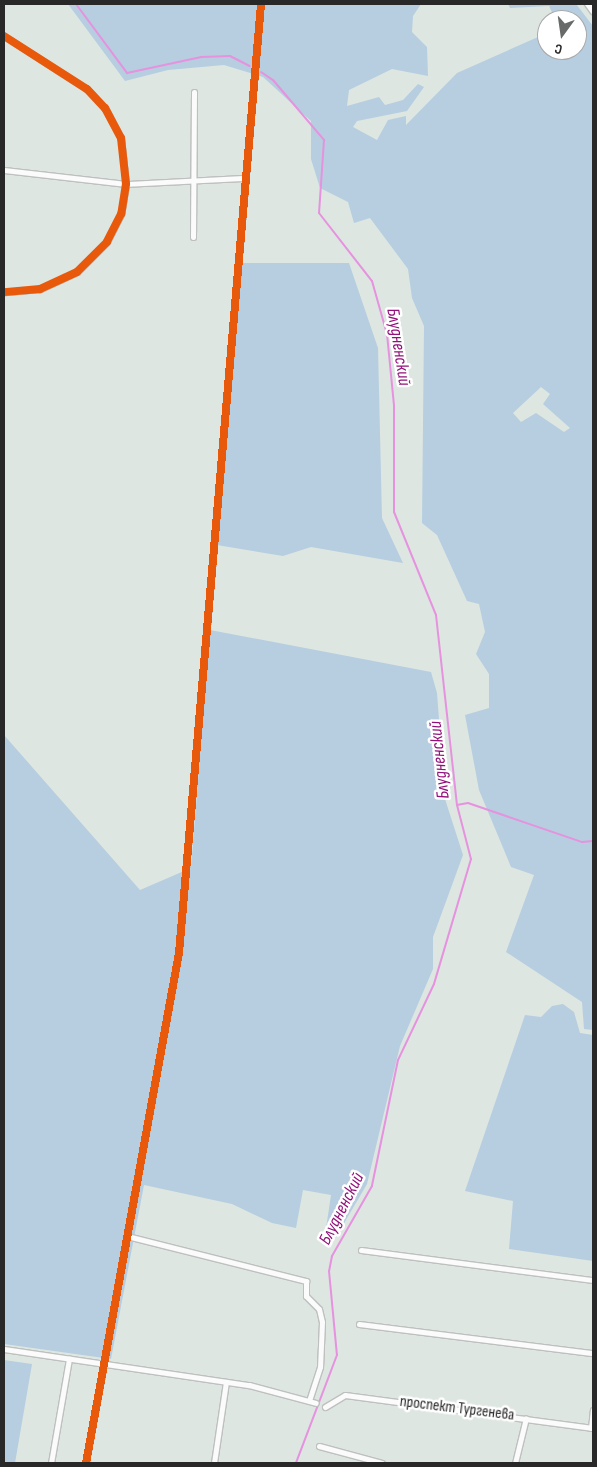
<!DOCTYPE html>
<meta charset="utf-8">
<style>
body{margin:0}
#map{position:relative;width:597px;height:1467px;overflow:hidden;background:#dde6e1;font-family:"Sofia Sans Condensed",sans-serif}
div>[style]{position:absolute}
.green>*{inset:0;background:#b6cee0}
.stream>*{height:2px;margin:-1px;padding:0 1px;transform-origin:1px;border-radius:1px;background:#e692df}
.roads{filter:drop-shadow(1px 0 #bec0bf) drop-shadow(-1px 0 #bec0bf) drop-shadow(0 1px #bec0bf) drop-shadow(0 -1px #bec0bf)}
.minor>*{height:5px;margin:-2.5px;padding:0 2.5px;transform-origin:2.5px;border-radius:2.5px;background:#fafbfa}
.tertiary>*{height:6px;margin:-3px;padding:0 3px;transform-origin:3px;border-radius:3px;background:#fafbfa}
.cycleway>*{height:8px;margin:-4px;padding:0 4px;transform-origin:4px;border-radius:4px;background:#e8590c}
span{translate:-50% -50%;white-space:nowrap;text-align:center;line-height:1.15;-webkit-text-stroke:5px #fff;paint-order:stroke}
.street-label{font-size:16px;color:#282828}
.water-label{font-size:18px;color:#92117b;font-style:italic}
.frame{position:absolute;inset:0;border:5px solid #282828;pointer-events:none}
.north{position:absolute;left:537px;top:10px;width:50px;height:50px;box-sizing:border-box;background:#fff;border:1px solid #a9a9a9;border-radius:50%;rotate:194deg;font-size:14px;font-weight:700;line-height:20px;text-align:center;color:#282828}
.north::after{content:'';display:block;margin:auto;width:18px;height:22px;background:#676a69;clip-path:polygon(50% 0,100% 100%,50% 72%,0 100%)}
</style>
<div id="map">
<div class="green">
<div style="clip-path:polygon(evenodd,68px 4px,421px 4px,413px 16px,412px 32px,427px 47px,428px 76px,392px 69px,349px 90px,347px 106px,379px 97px,385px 105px,403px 100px,418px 84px,424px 87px,407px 111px,357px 121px,353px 127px,377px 140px,388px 120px,406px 116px,406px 125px,457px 73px,547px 33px,547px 50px,577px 50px,577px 20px,556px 20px,549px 6px,510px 8px,508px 4px,576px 4px,593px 26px,593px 1030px,584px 1029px,582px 1002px,506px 952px,534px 875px,511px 867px,479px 790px,465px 715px,489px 708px,489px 674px,476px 654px,485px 632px,479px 604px,467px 601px,437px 535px,422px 523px,424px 326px,412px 298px,408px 269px,370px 218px,354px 223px,348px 202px,320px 188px,311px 159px,311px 121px,263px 77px,224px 65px,168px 70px,125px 81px,68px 4px,541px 387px,550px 394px,543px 404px,570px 428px,564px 432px,536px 413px,521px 422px,513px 413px,541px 387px)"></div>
<div style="clip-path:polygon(240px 263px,349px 263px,378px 348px,382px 518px,403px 563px,311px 547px,283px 556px,217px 545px)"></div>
<div style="clip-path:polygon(210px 630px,431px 672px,437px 693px,445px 799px,463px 855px,433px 937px,433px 969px,400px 1046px,367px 1184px,336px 1237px,325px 1235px,331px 1195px,303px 1190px,296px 1228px,272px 1223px,232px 1204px,144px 1185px,111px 1359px,4px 1344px,4px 735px,140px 890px,191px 868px)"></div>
<div style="clip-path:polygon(563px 1004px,574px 1012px,580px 1033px,593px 1035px,593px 1261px,509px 1249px,513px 1201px,465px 1191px,525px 1015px,541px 1017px,552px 1006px)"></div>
<div style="clip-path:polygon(4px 1360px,32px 1364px,15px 1463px,4px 1463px)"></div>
</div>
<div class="stream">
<div style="left:76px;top:4px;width:86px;rotate:53.5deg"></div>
<div style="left:127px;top:73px;width:76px;rotate:-12.2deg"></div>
<div style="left:201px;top:57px;width:29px;rotate:-2deg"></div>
<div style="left:230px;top:56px;width:22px;rotate:27deg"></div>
<div style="left:261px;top:72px;width:14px;rotate:34deg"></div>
<div style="left:273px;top:80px;width:79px;rotate:49.6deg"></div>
<div style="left:324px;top:140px;width:73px;rotate:93.9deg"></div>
<div style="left:319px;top:213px;width:86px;rotate:52.1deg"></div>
<div style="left:372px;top:281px;width:55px;rotate:74.2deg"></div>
<div style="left:387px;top:334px;width:71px;rotate:84.4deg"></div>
<div style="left:394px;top:405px;width:107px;rotate:90deg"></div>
<div style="left:394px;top:512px;width:111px;rotate:67.8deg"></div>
<div style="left:436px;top:615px;width:191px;rotate:83.7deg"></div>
<div style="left:457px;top:805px;width:56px;rotate:75.5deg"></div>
<div style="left:471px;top:859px;width:130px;rotate:106.5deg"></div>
<div style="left:434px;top:984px;width:84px;rotate:115.3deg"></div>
<div style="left:398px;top:1060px;width:129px;rotate:101.7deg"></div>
<div style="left:372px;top:1186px;width:81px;rotate:119.7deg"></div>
<div style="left:332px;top:1256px;width:15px;rotate:101deg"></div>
<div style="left:329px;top:1271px;width:84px;rotate:84.6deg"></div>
<div style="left:337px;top:1355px;width:116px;rotate:110.8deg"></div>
<div style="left:457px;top:805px;width:11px;rotate:-10deg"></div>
<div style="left:468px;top:803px;width:120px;rotate:18.9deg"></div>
<div style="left:582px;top:842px;width:11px;rotate:-5deg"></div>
</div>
<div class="roads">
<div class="minor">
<div style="left:4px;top:36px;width:98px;rotate:32.6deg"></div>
<div style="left:87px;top:89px;width:26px;rotate:47deg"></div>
<div style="left:105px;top:108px;width:34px;rotate:62deg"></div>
<div style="left:121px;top:138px;width:46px;rotate:83.8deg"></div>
<div style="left:126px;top:184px;width:30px;rotate:99deg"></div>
<div style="left:121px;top:214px;width:31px;rotate:117deg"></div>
<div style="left:107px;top:242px;width:42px;rotate:135deg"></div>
<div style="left:77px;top:272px;width:41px;rotate:155.3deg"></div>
<div style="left:40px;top:289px;width:36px;rotate:175deg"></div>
<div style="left:4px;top:170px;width:123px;rotate:6.5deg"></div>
<div style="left:126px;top:184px;width:119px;rotate:-2.9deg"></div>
<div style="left:193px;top:237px;width:145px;rotate:-89.6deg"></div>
<div style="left:127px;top:1236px;width:185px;rotate:14.1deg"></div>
<div style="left:306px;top:1281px;width:15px;rotate:90deg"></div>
<div style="left:306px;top:1296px;width:18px;rotate:45deg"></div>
<div style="left:319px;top:1309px;width:13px;rotate:77deg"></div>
<div style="left:322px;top:1322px;width:45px;rotate:92.5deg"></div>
<div style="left:320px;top:1367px;width:35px;rotate:108deg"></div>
<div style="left:361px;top:1250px;width:234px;rotate:7.4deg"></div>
<div style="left:359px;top:1324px;width:236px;rotate:7.1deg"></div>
<div style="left:4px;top:1349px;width:248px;rotate:8.4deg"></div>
<div style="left:249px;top:1385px;width:69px;rotate:15deg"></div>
<div style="left:325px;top:1407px;width:23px;rotate:-31deg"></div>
<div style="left:345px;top:1395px;width:250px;rotate:7.6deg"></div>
<div style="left:591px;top:1428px;width:18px;rotate:-84deg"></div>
<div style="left:319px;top:1446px;width:65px;rotate:15.1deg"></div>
<div style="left:51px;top:1463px;width:106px;rotate:-80.2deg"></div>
<div style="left:86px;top:1463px;width:518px;rotate:-79.67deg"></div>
<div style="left:179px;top:953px;width:953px;rotate:-85.06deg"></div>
<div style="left:214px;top:1463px;width:82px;rotate:-81.6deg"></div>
<div style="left:515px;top:1463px;width:46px;rotate:-76.3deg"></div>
</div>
<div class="tertiary">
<div style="left:588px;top:4px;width:9px;rotate:54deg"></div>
</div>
</div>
<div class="cycleway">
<div style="left:4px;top:36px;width:98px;rotate:32.6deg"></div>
<div style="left:87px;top:89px;width:26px;rotate:47deg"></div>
<div style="left:105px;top:108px;width:34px;rotate:62deg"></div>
<div style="left:121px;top:138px;width:46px;rotate:83.8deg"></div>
<div style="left:126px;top:184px;width:30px;rotate:99deg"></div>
<div style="left:121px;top:214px;width:31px;rotate:117deg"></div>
<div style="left:107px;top:242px;width:42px;rotate:135deg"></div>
<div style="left:77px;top:272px;width:41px;rotate:155.3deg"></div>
<div style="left:40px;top:289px;width:36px;rotate:175deg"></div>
<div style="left:86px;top:1463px;width:518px;rotate:-79.67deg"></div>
<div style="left:179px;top:953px;width:953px;rotate:-85.06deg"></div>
</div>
<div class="street-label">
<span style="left:457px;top:1409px;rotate:7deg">проспект Тургенева</span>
</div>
<div class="water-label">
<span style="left:398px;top:347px;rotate:81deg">Блудненский</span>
<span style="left:440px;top:760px;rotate:-96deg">Блудненский</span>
<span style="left:342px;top:1209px;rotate:-63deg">Блудненский</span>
</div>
<div class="frame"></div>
<div class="north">С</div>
</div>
